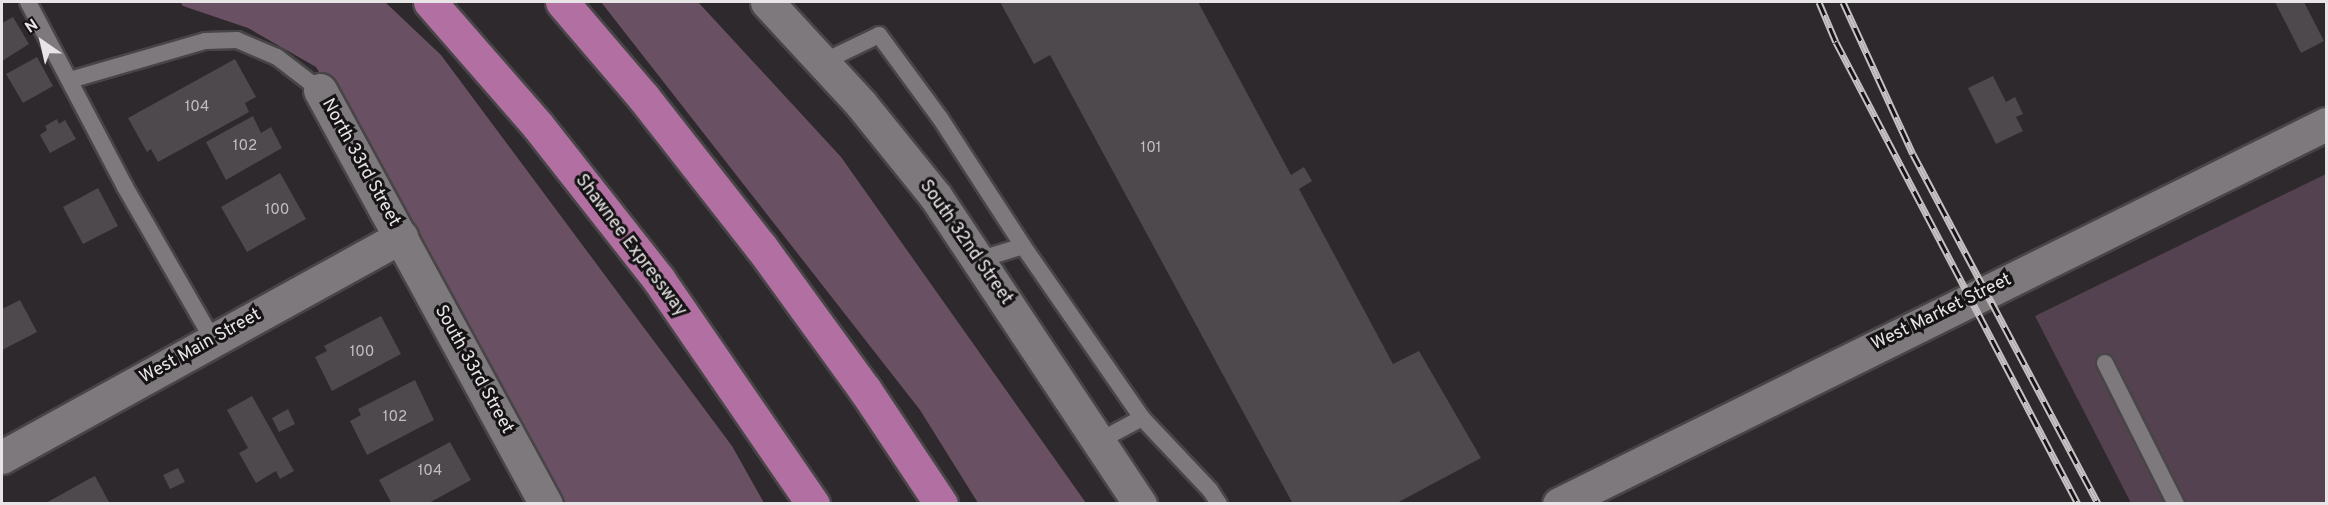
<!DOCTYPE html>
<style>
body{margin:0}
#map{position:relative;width:2328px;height:505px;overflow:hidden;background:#2e292c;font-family:Overpass,sans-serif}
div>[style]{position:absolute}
.green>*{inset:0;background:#554250}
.forest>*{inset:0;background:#6a5063}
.building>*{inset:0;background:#4e494c}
.roads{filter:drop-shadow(2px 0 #484547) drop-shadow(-2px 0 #484547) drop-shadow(0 2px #484547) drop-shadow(0 -2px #484547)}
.lane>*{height:16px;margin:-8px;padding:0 8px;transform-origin:8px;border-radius:8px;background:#7e797d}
.street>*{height:33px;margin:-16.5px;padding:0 16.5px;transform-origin:16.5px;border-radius:16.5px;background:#7e797d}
.secondary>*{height:33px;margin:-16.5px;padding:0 16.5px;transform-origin:16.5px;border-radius:16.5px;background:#7e797d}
.highway>*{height:33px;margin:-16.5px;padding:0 16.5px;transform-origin:16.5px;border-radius:16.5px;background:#b170a1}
.rail>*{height:7px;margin-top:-3.5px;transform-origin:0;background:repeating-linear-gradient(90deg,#151314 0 14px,#c6c2c4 0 28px);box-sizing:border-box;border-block:2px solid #c6c2c4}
span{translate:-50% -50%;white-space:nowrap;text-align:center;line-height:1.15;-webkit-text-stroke:6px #151314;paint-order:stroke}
.number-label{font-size:15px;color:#c2bec0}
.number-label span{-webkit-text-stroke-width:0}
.street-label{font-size:18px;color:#e8e5e7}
.frame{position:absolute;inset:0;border:3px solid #e8e5e7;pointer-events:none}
.north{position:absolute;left:12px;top:12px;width:60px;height:60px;-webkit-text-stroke:4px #151314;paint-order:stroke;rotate:326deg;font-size:16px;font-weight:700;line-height:24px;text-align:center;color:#e8e5e7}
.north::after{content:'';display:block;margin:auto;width:21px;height:27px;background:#e8e5e7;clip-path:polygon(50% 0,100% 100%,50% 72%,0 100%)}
</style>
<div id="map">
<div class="green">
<div style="clip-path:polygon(2326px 174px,2326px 503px,2131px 503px,2035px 316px)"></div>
</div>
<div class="forest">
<div style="clip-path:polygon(180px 2px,385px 2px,441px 55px,732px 446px,764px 503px,566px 503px,316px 67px,248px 28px,183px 6px)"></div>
<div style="clip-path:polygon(601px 2px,698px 2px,841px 157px,1086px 503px,978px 503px,920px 410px)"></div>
</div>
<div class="building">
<div style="clip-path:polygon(1000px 2px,1198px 2px,1291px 175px,1304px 167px,1312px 181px,1299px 189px,1393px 364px,1419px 351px,1481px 458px,1395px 504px,1293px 504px,1050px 55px,1034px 64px)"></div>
<div style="clip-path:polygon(2275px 2px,2304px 2px,2324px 41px,2301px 53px)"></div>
<div style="clip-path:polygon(13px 17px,29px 44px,2px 61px,2px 23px)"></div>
<div style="clip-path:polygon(37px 57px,53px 86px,23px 103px,6px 74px)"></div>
<div style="clip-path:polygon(235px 59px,256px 97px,245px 103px,249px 112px,158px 162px,151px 149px,147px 152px,128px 118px)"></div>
<div style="clip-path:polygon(1993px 76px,2006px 102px,2015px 97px,2023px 114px,2016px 117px,2023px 131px,1996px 144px,1968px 88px)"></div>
<div style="clip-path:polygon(253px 116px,261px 133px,271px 127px,282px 148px,226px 180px,206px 142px)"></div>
<div style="clip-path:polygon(57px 119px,59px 124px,65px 120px,76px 139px,50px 153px,40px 135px,47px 130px,45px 126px)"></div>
<div style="clip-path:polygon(280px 173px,306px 219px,247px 252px,221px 207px)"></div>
<div style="clip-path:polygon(98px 188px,118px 226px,83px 244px,63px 207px)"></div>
<div style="clip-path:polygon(20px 300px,37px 332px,2px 350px,2px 309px)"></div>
<div style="clip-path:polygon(381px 316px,401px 354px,332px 391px,315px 357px,327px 351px,324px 346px)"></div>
<div style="clip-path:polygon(415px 380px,434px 420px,367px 455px,350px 421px,361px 415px,358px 409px)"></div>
<div style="clip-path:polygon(252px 396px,294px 471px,280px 479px,276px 471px,256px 483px,239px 453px,248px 448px,227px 410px)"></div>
<div style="clip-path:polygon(288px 409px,295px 424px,279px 432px,272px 418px)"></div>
<div style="clip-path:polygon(450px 442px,471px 480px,427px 504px,392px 504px,379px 480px)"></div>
<div style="clip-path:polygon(178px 468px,185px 482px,170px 489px,163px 475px)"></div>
<div style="clip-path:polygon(95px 476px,110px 504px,44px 504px,89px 479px)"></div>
</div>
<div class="roads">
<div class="lane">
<div style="left:28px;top:2px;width:209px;rotate:62.3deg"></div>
<div style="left:125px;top:187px;width:177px;rotate:60.1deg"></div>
<div style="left:823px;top:62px;width:62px;rotate:-25.7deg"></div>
<div style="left:879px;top:35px;width:103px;rotate:53.7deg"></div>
<div style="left:940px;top:118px;width:153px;rotate:57deg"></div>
<div style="left:70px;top:80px;width:141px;rotate:-16.1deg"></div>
<div style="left:205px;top:41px;width:32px;rotate:-2deg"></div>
<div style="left:237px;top:40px;width:43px;rotate:23deg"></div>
<div style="left:277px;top:57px;width:54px;rotate:37.5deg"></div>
<div style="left:978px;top:260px;width:47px;rotate:-17.3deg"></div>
<div style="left:1023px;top:246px;width:209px;rotate:55.3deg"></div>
<div style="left:2105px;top:363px;width:158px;rotate:63.3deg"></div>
<div style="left:1099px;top:441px;width:49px;rotate:-28.1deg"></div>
<div style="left:1142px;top:418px;width:99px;rotate:46.6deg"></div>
<div style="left:1210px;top:490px;width:17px;rotate:57deg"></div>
</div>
<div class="street">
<div style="left:767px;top:2px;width:139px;rotate:47.3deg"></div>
<div style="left:861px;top:104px;width:119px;rotate:51.1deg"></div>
<div style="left:936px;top:197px;width:369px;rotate:56.4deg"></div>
<div style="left:320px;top:90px;width:472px;rotate:61.4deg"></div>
<div style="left:2px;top:457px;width:456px;rotate:-28.9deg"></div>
</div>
<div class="secondary">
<div style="left:1559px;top:504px;width:856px;rotate:-26.36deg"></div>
</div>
<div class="highway">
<div style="left:430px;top:2px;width:164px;rotate:48.9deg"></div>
<div style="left:538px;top:126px;width:196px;rotate:51.8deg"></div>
<div style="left:659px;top:280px;width:272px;rotate:55.5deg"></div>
<div style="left:562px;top:2px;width:126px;rotate:49.5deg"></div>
<div style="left:644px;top:98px;width:189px;rotate:51.9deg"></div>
<div style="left:761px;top:247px;width:177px;rotate:54deg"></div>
<div style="left:865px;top:390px;width:137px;rotate:56.3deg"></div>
</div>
</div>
<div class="rail">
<div style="left:1819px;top:2px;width:43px;rotate:67deg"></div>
<div style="left:1836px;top:42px;width:522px;rotate:62.35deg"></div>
<div style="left:1843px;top:2px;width:167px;rotate:65.3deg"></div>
<div style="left:1913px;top:154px;width:396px;rotate:62.1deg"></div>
</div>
<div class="number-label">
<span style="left:197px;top:108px">104</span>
<span style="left:245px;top:147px">102</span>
<span style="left:1151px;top:149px">101</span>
<span style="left:277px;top:211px">100</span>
<span style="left:362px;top:353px">100</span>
<span style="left:395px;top:418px">102</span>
<span style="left:430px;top:472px">104</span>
</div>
<div class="street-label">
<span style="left:360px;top:163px;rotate:61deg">North 33rd Street</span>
<span style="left:965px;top:243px;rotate:55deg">South 32nd Street</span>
<span style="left:630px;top:246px;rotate:53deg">Shawnee Expressway</span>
<span style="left:1942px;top:313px;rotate:-26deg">West Market Street</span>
<span style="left:201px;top:347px;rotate:-29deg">West Main Street</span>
<span style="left:473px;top:370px;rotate:61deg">South 33rd Street</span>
</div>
<div class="frame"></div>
<div class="north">N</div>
</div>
